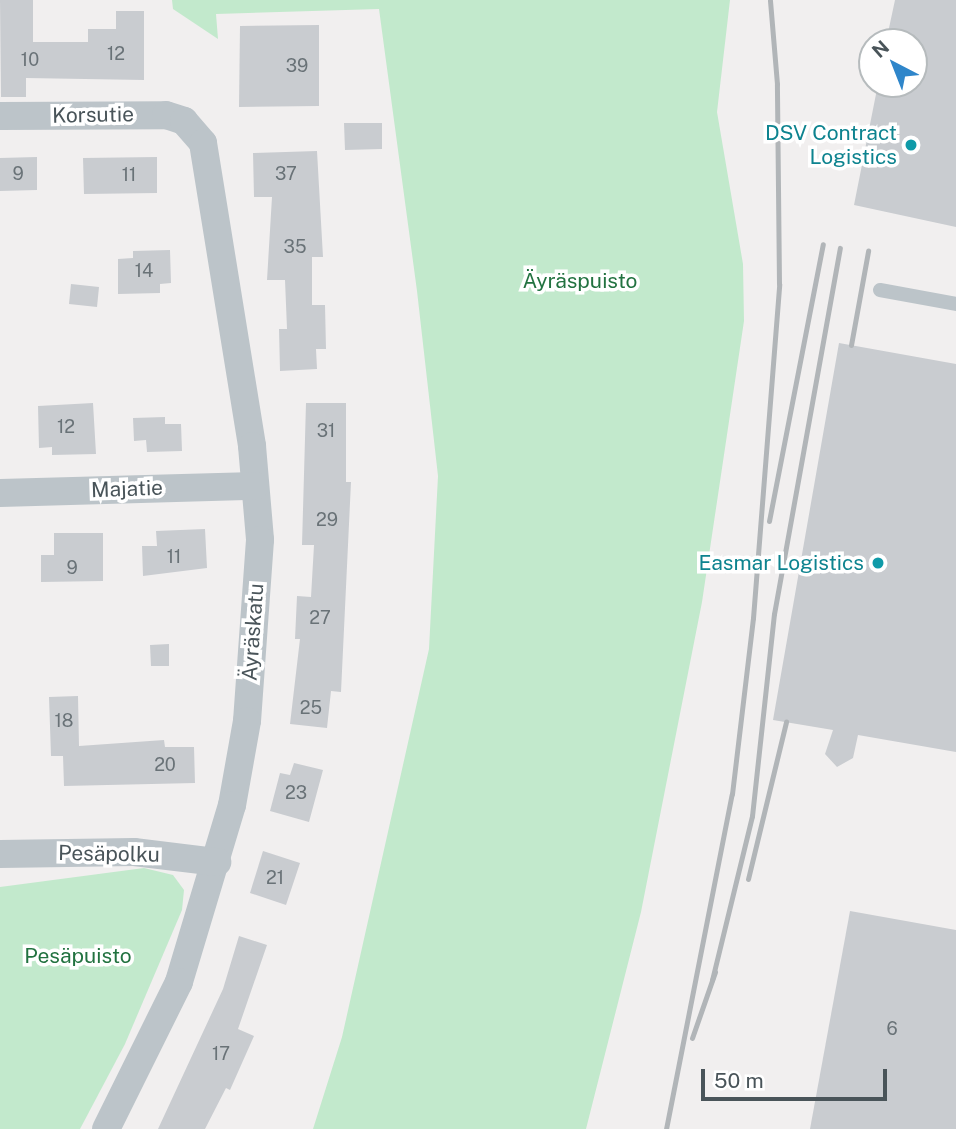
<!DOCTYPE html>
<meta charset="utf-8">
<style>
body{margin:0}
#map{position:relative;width:956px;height:1129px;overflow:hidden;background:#f1efef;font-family:"Public Sans",sans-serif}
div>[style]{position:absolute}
.green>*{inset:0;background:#c2e9cc}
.building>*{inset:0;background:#c9ccd0}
.service>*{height:14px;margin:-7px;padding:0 7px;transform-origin:7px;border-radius:7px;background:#bcc4c9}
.minor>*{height:28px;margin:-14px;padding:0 14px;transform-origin:14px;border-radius:14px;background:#bcc4c9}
.rail>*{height:5px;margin:-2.5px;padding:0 2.5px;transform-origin:2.5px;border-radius:2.5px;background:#b1b5b8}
.dots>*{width:19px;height:19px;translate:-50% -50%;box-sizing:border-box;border:4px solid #fff;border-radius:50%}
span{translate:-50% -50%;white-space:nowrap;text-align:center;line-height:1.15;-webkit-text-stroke:7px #fff;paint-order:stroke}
.number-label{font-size:18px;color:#697277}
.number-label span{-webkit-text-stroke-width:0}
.street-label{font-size:21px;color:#495459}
.culture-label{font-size:21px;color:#0d838f}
.right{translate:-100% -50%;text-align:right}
.park-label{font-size:21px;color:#227240}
.north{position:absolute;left:858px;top:28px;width:70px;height:70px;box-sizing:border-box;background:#fff;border:2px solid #b6bbbd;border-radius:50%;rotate:318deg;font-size:19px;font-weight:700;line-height:28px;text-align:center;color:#495459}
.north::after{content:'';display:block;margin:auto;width:24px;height:32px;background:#2f86ca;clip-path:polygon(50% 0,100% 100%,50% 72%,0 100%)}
.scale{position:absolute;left:701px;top:1069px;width:186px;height:32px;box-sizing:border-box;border:4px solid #495459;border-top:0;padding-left:9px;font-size:21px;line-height:24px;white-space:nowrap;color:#495459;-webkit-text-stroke:5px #fff;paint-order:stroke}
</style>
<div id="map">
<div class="green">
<div style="clip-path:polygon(172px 0,730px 0,717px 112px,743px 264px,744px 321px,702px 602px,641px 912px,586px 1129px,313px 1129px,342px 1037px,429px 649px,438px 476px,417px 291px,379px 9px,216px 14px,218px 39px,173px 9px)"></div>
<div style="clip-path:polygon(144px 868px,173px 875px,184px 890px,182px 910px,125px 1044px,80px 1129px,0 1129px,0 887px)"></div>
</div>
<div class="building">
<div style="clip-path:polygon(0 0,33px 0,33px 42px,88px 42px,88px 29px,116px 29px,116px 11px,144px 11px,144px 80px,26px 78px,26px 97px,1px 97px)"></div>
<div style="clip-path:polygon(895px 0,956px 0,956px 227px,854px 205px,878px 84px,914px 84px,914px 42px,886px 42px)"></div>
<div style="clip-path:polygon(319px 25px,319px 106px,239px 107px,240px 26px)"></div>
<div style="clip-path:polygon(344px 123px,382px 123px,382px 149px,345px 150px)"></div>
<div style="clip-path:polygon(317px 151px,323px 257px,312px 257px,312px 305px,325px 305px,326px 349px,316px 349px,317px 369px,280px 371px,279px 329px,287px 329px,285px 280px,267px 280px,272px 197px,254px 197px,253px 153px)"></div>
<div style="clip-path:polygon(37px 157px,37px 190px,0 191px,0 158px)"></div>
<div style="clip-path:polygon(157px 157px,157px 193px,84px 194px,83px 158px)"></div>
<div style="clip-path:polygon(170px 250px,171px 283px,160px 284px,160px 293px,118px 294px,118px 259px,133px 258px,133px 251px)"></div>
<div style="clip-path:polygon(71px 284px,99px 287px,97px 307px,69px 304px)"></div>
<div style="clip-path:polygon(839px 343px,956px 364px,956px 752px,858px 735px,853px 758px,837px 767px,825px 754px,833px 730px,773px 720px)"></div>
<div style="clip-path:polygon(93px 403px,96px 454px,52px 455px,52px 447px,39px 448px,38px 406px)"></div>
<div style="clip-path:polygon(306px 403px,346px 403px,346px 482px,351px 482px,341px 692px,331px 691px,327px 728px,290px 724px,300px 639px,295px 639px,297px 596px,311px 597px,314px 545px,302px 545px)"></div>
<div style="clip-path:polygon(165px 417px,165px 424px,181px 424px,182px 451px,147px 452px,146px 440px,134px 441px,133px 418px)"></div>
<div style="clip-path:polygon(205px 529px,207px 568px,143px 576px,142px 546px,157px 546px,156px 531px)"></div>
<div style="clip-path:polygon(54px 533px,103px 533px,103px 581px,41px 582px,41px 555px,54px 555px)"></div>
<div style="clip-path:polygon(169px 644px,169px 666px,151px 666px,150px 645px)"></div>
<div style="clip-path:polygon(78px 696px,79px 746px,164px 740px,165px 747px,194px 747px,195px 783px,64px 786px,63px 756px,51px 756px,49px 697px)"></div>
<div style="clip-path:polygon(294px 763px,323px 770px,309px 822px,270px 811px,280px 773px,290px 775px)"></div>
<div style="clip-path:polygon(263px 851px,300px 863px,286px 905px,250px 893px)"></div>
<div style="clip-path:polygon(850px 911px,956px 930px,956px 1129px,810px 1129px)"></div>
<div style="clip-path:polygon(239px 936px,267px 945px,238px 1029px,254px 1036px,230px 1090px,226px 1088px,205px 1129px,158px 1129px,223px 989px)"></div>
</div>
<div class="service">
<div style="left:880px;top:290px;width:77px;rotate:10.4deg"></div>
</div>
<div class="minor">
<div style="left:0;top:116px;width:166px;rotate:-0.3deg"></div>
<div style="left:166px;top:115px;width:19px;rotate:18deg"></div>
<div style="left:184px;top:121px;width:29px;rotate:49deg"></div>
<div style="left:203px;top:143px;width:307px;rotate:80.8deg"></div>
<div style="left:252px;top:446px;width:94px;rotate:85.1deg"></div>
<div style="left:260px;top:540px;width:181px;rotate:94.1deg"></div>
<div style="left:247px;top:721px;width:85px;rotate:100.1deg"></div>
<div style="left:232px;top:805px;width:185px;rotate:106.7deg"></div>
<div style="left:179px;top:982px;width:164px;rotate:116.4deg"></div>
<div style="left:0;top:493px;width:255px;rotate:-1.6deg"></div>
<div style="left:0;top:854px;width:134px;rotate:-0.9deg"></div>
<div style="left:134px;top:852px;width:84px;rotate:6.9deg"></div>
</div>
<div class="rail">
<div style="left:851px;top:345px;width:96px;rotate:-79.7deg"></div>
<div style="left:769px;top:521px;width:282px;rotate:-79deg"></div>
<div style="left:748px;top:879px;width:162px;rotate:-76.4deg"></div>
<div style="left:712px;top:980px;width:169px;rotate:-76.3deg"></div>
<div style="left:752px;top:816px;width:203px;rotate:-83.8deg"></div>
<div style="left:774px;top:614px;width:372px;rotate:-79.8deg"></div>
<div style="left:692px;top:1038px;width:70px;rotate:-70.8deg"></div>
<div style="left:666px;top:1129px;width:341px;rotate:-78.9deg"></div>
<div style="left:732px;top:794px;width:177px;rotate:-83.2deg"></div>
<div style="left:753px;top:618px;width:335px;rotate:-85.5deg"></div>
<div style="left:779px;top:284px;width:200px;rotate:-90.6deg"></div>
<div style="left:777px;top:84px;width:84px;rotate:-94.8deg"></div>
</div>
<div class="dots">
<div style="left:911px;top:145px;background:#0f9aa8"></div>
<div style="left:878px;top:563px;background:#0f9aa8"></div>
</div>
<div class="number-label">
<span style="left:116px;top:54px">12</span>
<span style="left:30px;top:60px">10</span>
<span style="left:297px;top:66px">39</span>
<span style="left:18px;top:174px">9</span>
<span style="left:286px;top:174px">37</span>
<span style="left:129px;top:175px">11</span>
<span style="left:295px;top:247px">35</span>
<span style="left:144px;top:271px">14</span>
<span style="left:66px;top:427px">12</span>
<span style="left:326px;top:431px">31</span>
<span style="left:327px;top:520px">29</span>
<span style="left:174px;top:557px">11</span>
<span style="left:72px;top:568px">9</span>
<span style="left:320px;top:618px">27</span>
<span style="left:311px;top:708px">25</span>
<span style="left:64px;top:721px">18</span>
<span style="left:165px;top:765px">20</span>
<span style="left:296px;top:793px">23</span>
<span style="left:275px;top:878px">21</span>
<span style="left:892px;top:1029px">6</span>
<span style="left:221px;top:1054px">17</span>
</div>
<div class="street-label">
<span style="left:93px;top:115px;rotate:-1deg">Korsutie</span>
<span style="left:127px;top:489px;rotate:-2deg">Majatie</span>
<span style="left:253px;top:632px;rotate:-86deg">Äyräskatu</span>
<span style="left:109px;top:854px;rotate:1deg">Pesäpolku</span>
</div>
<div class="culture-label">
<span class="right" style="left:897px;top:145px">DSV Contract<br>Logistics</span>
<span class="right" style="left:864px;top:563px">Easmar Logistics</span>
</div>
<div class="park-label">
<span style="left:580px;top:281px">Äyräspuisto</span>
<span style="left:78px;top:956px">Pesäpuisto</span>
</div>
<div class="north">N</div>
<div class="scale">50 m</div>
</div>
